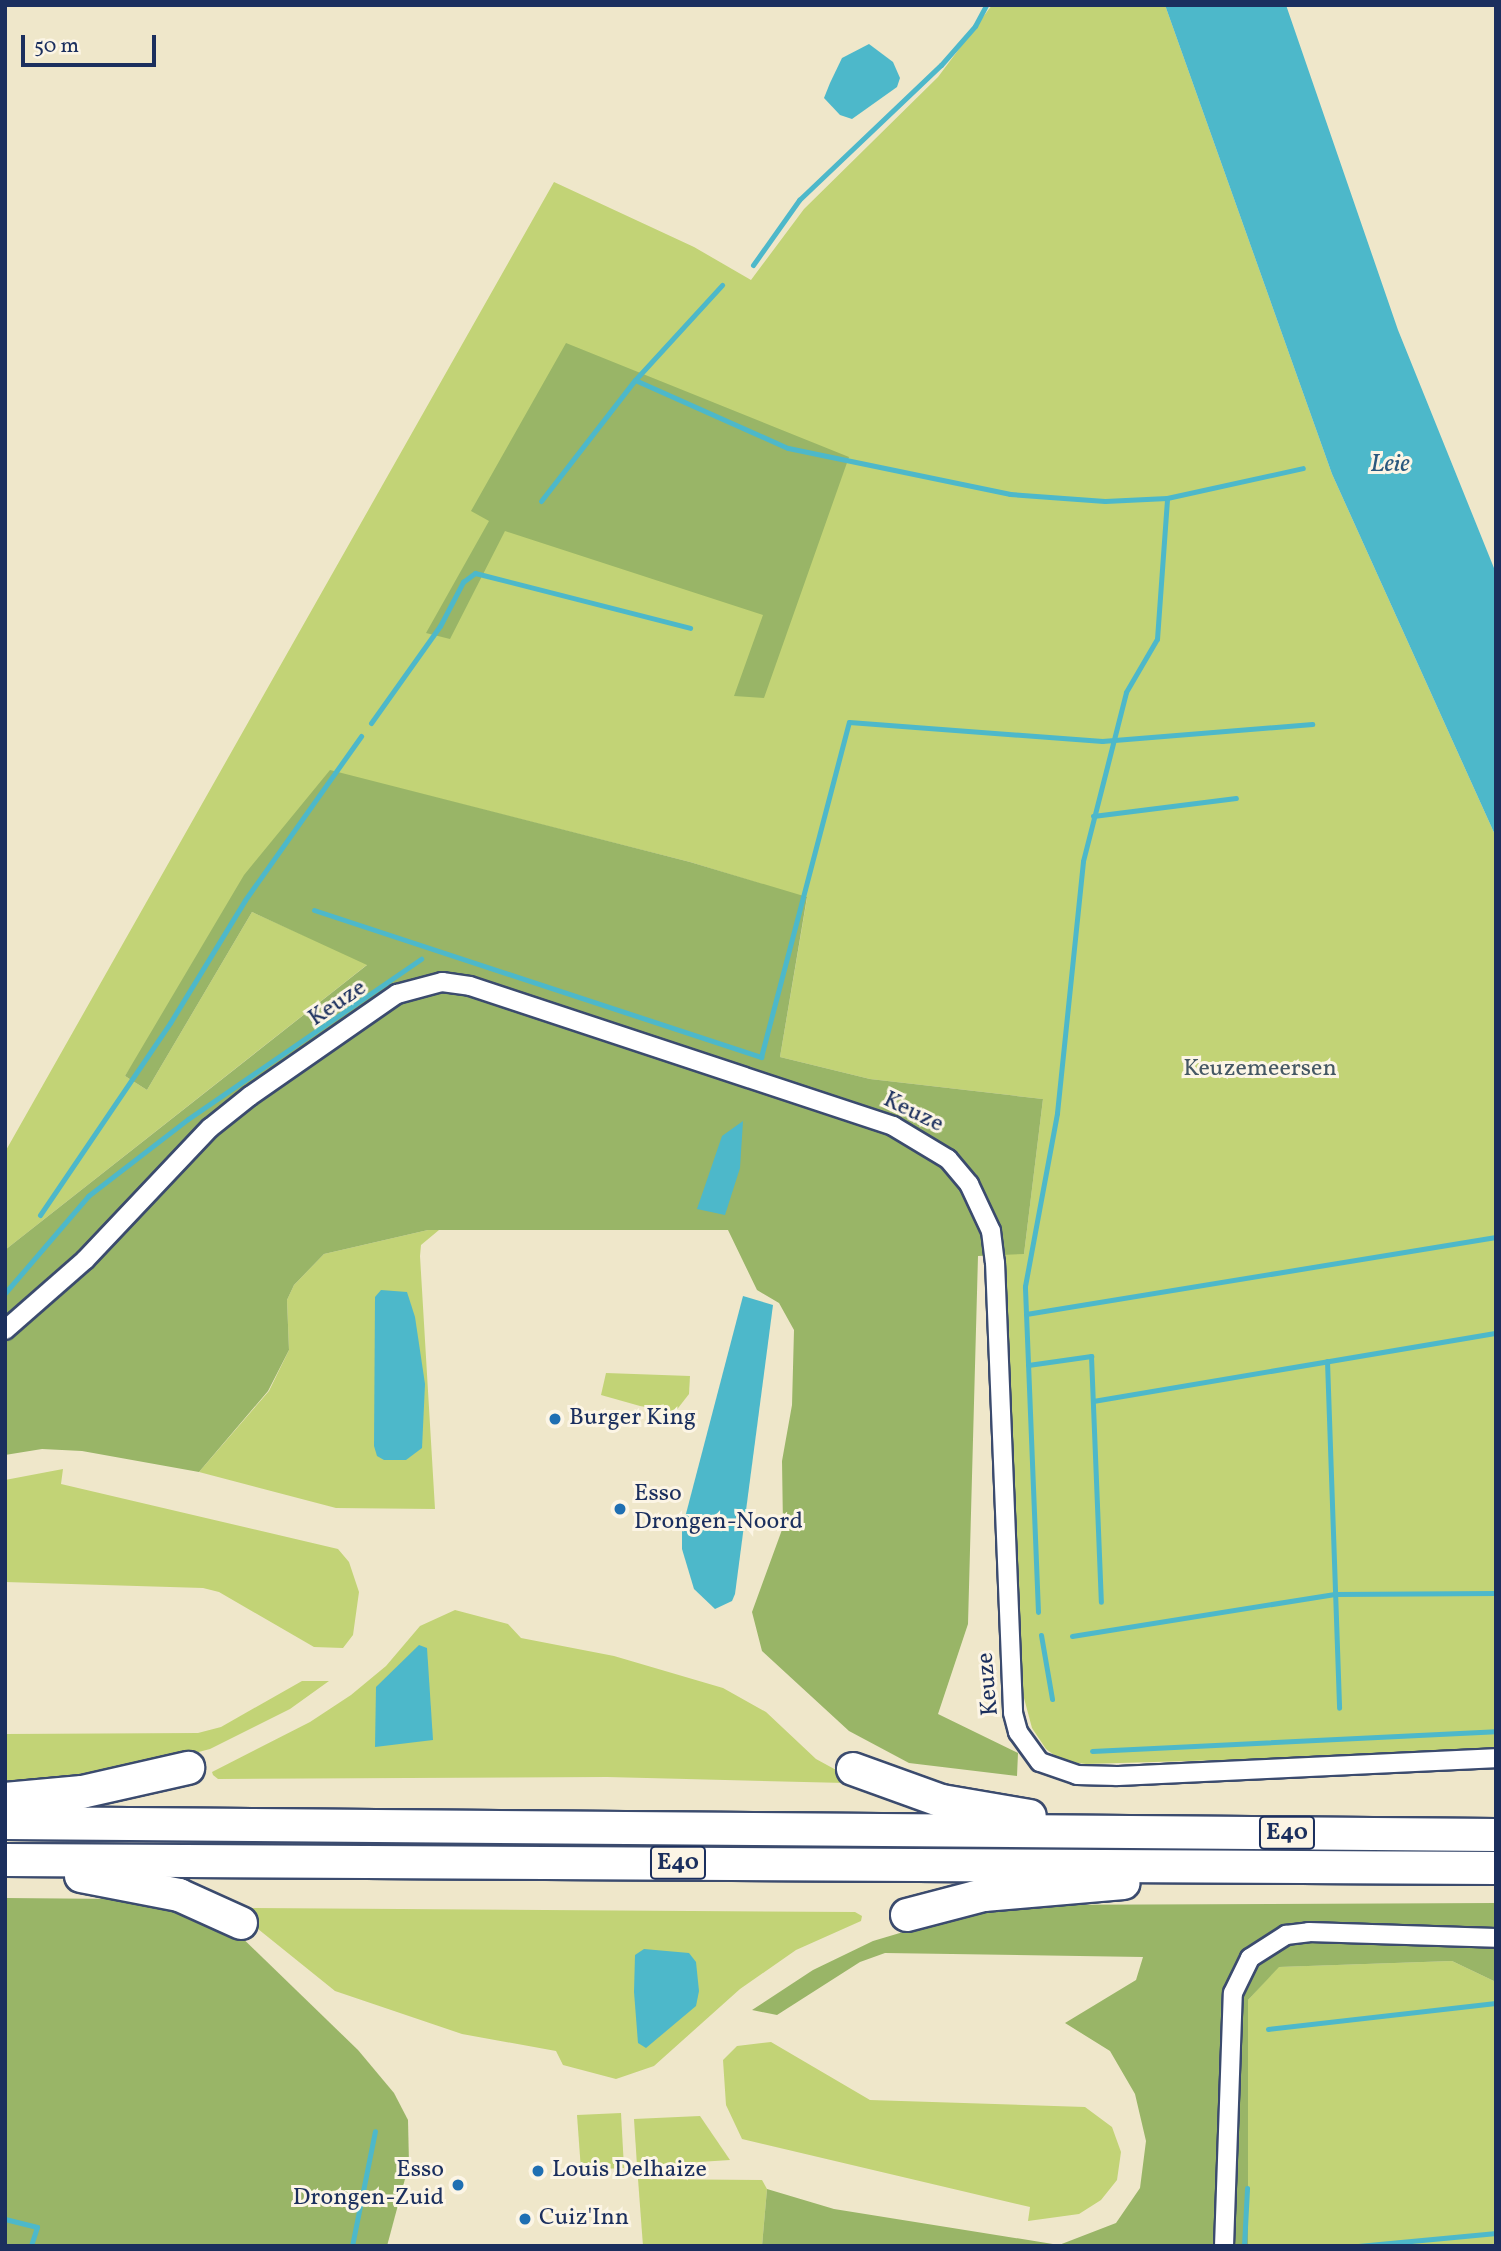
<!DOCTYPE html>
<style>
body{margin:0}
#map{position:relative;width:1501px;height:2251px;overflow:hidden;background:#efe7ca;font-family:Vollkorn,serif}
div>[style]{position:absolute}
.green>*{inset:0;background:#c2d376}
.forest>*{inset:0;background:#99b567}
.water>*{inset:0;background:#4db8ca}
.stream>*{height:5px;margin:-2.5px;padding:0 2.5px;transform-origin:2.5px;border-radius:2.5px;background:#4db8ca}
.roads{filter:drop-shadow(2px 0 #3b4b6e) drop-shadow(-2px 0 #3b4b6e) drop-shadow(0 2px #3b4b6e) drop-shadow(0 -2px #3b4b6e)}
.minor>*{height:18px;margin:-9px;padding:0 9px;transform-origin:9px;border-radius:9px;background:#fff}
.motorway>*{height:32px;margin:-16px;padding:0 16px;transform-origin:16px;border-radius:16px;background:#fff}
.dots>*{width:19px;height:19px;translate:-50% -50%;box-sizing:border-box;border:4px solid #fcf5e5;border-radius:50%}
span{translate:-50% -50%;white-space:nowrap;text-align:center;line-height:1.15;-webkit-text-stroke:6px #fcf5e5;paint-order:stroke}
.shield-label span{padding:2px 5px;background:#fcf5e5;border:2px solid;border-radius:5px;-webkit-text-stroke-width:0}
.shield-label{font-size:23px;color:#1b2f5e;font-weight:700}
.street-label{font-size:24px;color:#1b2f5e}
.park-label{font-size:24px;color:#455864}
.poi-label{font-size:24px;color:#1b2f5e}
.left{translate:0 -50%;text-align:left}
.right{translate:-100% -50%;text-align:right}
.water-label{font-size:26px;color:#2a587e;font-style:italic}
.frame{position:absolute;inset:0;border:7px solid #1b2f5e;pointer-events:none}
.scale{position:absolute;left:21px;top:35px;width:135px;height:32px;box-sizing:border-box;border:4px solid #1b2f5e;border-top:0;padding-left:9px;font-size:21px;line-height:24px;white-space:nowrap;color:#1b2f5e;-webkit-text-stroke:5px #fcf5e5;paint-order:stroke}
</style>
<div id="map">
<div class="green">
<div style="clip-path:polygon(992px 5px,1165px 5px,1332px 474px,1496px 837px,1496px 1752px,1086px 1764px,1062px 1761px,1046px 1749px,1032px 1728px,1021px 1687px,1004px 1253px,1024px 1254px,1043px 1099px,870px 1079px,780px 1057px,807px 898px,690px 862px,330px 771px,125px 1076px,147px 1090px,252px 912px,368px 964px,5px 1250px,5px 1152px,554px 182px,694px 247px,751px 280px,804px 209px,938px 77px)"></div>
<div style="clip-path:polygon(428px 1230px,439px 1230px,421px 1245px,420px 1256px,435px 1509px,336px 1508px,199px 1472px,269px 1391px,289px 1350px,287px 1300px,294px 1285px,324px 1254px)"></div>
<div style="clip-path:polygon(606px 1373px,690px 1376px,689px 1394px,675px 1412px,640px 1406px,601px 1395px)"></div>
<div style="clip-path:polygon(63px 1469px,61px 1484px,338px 1549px,349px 1562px,359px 1592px,353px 1635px,343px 1648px,314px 1647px,219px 1592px,203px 1588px,5px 1582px,5px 1480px)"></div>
<div style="clip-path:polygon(455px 1610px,508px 1624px,521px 1638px,614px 1656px,723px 1688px,766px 1712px,816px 1759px,849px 1777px,846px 1783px,607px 1777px,218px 1779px,213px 1775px,212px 1772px,310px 1722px,351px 1695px,386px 1666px,420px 1626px)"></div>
<div style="clip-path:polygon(302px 1681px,329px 1681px,290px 1709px,210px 1749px,103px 1777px,5px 1785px,5px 1734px,198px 1733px,221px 1727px)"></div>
<div style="clip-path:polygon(237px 1908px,855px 1912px,862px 1916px,861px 1921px,796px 1950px,740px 1989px,654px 2066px,616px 2079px,563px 2065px,556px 2051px,462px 2034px,335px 1991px,238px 1913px)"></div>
<div style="clip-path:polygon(1452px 1961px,1496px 1982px,1496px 2246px,1248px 2246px,1248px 2000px,1278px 1967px)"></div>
<div style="clip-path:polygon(771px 2042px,870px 2100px,1085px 2107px,1112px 2127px,1121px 2152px,1117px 2180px,1101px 2200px,1079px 2214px,1028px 2221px,1030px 2207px,742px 2139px,726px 2105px,723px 2060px,737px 2046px)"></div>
<div style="clip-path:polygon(621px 2113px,624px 2168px,581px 2170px,577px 2115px)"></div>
<div style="clip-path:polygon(700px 2116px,730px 2160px,637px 2166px,634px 2119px)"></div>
<div style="clip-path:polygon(638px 2179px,762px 2180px,767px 2189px,762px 2246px,643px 2246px)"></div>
</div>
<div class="forest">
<div style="clip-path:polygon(566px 343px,849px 457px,764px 698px,734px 696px,763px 615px,505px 531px,450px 639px,426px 633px,489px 521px,471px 511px)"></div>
<div style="clip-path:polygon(330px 770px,690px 862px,807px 897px,780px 1057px,870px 1079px,1043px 1099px,1024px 1254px,978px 1256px,968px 1624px,938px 1714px,1018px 1753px,1017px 1776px,909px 1763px,849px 1731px,762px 1651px,752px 1612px,783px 1527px,782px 1461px,792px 1405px,794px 1330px,779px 1303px,757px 1290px,728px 1230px,428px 1230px,324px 1254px,294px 1285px,287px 1300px,289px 1350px,268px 1391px,199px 1472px,82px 1451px,42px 1449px,5px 1455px,5px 1250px,367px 965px,252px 912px,147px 1090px,125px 1076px,244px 875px)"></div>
<div style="clip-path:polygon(5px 1898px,120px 1899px,188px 1905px,233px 1929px,358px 2050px,394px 2093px,408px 2120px,409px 2164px,387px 2246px,5px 2246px)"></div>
<div style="clip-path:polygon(1496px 1903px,1496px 1982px,1452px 1961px,1279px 1967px,1248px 2000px,1248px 2246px,762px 2246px,767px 2189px,834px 2209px,1059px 2245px,1116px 2223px,1140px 2188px,1146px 2141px,1135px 2094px,1110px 2051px,1065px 2023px,1136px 1980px,1143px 1957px,885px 1953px,860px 1962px,777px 2015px,752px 2010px,813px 1970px,873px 1941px,994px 1905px)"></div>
</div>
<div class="water">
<div style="clip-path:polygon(1165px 5px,1286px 5px,1398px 330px,1496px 573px,1496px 837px,1332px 474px)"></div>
<div style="clip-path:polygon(869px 44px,893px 62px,900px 78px,897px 87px,852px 119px,840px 115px,824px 98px,830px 83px,842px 58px)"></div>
<div style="clip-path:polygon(743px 1121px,740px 1168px,725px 1215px,697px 1209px,722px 1136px)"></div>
<div style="clip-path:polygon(381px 1290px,407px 1292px,415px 1317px,425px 1384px,422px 1448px,406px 1460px,384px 1460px,377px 1456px,374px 1446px,375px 1297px)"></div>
<div style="clip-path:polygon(743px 1296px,773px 1305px,735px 1594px,732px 1601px,715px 1609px,694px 1589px,682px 1549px,682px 1529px)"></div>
<div style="clip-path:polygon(419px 1645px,427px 1648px,433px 1740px,375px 1747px,376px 1687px)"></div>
<div style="clip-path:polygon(644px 1949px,689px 1953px,696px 1962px,699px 1991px,696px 2006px,646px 2048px,638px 2043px,634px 1992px,635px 1955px)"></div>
</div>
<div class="stream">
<div style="left:753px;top:265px;width:80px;rotate:-54.7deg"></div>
<div style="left:799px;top:200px;width:196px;rotate:-43.6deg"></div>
<div style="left:941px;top:65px;width:52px;rotate:-48.9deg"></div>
<div style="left:975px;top:26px;width:24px;rotate:-62deg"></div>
<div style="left:635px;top:380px;width:129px;rotate:-47.5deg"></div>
<div style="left:541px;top:501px;width:153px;rotate:-52.2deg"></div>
<div style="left:635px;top:380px;width:167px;rotate:24deg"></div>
<div style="left:788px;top:448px;width:227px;rotate:11.7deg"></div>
<div style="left:1010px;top:494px;width:95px;rotate:4.2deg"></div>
<div style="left:1105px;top:501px;width:62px;rotate:-2.8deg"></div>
<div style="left:371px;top:723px;width:119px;rotate:-54.6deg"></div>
<div style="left:440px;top:626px;width:50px;rotate:-62.4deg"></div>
<div style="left:463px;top:582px;width:15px;rotate:-37deg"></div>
<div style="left:475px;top:573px;width:222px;rotate:14.3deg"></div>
<div style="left:1093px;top:816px;width:144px;rotate:-7.2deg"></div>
<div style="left:314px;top:910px;width:471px;rotate:18.2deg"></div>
<div style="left:761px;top:1057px;width:346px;rotate:-75.3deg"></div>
<div style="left:849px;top:722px;width:254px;rotate:4.3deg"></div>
<div style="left:1102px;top:741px;width:211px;rotate:-4.6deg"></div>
<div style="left:40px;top:1215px;width:232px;rotate:-55.9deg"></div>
<div style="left:170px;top:1023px;width:144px;rotate:-58.6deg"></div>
<div style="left:245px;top:900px;width:201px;rotate:-54.7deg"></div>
<div style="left:5px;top:1293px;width:128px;rotate:-49.4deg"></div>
<div style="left:88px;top:1196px;width:126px;rotate:-37.6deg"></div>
<div style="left:188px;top:1119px;width:283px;rotate:-34.5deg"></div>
<div style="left:1026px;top:1314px;width:476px;rotate:-9.3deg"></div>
<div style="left:1327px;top:1361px;width:347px;rotate:88deg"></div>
<div style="left:1028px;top:1365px;width:64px;rotate:-8.1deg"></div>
<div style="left:1091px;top:1356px;width:246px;rotate:87.7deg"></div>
<div style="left:1093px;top:1401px;width:409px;rotate:-9.6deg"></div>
<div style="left:1038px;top:1612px;width:326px;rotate:-92.3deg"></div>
<div style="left:1025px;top:1286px;width:176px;rotate:-79.5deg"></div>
<div style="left:1057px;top:1113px;width:253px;rotate:-84.1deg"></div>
<div style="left:1083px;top:861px;width:174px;rotate:-75.7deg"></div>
<div style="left:1126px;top:692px;width:61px;rotate:-59.7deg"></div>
<div style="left:1157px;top:639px;width:141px;rotate:-85.9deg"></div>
<div style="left:1167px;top:498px;width:139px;rotate:-12.4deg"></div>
<div style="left:1041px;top:1635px;width:65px;rotate:80.2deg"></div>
<div style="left:1072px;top:1636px;width:266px;rotate:-9.1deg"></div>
<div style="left:1335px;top:1594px;width:161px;rotate:-0.4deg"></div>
<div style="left:1092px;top:1751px;width:404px;rotate:-2.8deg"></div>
<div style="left:1268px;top:2029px;width:229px;rotate:-6.5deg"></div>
<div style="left:5px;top:2219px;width:33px;rotate:14deg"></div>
<div style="left:37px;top:2227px;width:20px;rotate:108deg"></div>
<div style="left:352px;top:2246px;width:117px;rotate:-78.7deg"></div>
<div style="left:1244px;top:2246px;width:58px;rotate:-87deg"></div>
<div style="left:1358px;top:2246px;width:139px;rotate:-5.4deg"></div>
</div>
<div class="roads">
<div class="minor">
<div style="left:5px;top:1330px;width:106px;rotate:-41.2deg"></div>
<div style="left:85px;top:1260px;width:182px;rotate:-46.6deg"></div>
<div style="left:210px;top:1128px;width:51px;rotate:-38.7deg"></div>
<div style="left:250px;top:1096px;width:179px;rotate:-34.8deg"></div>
<div style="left:397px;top:994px;width:47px;rotate:-14.9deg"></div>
<div style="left:442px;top:982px;width:28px;rotate:8deg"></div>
<div style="left:470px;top:986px;width:446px;rotate:18.3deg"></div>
<div style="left:893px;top:1126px;width:64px;rotate:31deg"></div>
<div style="left:948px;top:1159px;width:33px;rotate:50deg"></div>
<div style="left:969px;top:1184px;width:52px;rotate:64.9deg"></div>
<div style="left:991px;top:1231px;width:31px;rotate:83deg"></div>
<div style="left:995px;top:1262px;width:451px;rotate:87.7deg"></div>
<div style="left:1013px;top:1713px;width:20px;rotate:75deg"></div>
<div style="left:1018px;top:1732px;width:37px;rotate:54deg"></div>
<div style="left:1040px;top:1762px;width:39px;rotate:19deg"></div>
<div style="left:1077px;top:1775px;width:40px;rotate:1.4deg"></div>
<div style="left:1117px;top:1776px;width:379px;rotate:-2.7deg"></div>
<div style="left:1224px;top:2246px;width:253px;rotate:-88deg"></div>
<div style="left:1233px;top:1993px;width:39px;rotate:-64deg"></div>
<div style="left:1250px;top:1958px;width:43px;rotate:-32.6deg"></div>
<div style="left:1286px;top:1935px;width:23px;rotate:-7deg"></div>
<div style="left:1309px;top:1932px;width:187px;rotate:1.8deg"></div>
</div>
<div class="motorway">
<div style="left:853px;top:1769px;width:95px;rotate:19.8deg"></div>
<div style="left:942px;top:1801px;width:89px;rotate:9.7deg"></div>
<div style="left:5px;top:1799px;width:77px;rotate:-5.2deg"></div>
<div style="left:82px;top:1792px;width:109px;rotate:-12.8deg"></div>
<div style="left:5px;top:1823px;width:1491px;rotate:0.46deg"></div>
<div style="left:5px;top:1860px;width:1491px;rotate:0.31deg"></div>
<div style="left:81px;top:1876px;width:100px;rotate:11deg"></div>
<div style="left:179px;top:1895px;width:68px;rotate:24.3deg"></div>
<div style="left:907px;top:1915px;width:80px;rotate:-14.6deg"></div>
<div style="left:984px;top:1895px;width:140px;rotate:-4.9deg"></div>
</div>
</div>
<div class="dots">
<div style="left:555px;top:1419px;background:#1f6fb2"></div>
<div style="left:620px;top:1509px;background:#1f6fb2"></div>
<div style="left:538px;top:2171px;background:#1f6fb2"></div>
<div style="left:458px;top:2185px;background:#1f6fb2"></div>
<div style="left:525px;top:2219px;background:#1f6fb2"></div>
</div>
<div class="shield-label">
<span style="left:1287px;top:1833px">E40</span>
<span style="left:678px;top:1863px">E40</span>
</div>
<div class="street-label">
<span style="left:338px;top:1004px;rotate:-34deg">Keuze</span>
<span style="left:913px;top:1113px;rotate:26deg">Keuze</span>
<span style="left:989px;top:1684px;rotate:-95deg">Keuze</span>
</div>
<div class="park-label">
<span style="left:1260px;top:1070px">Keuzemeersen</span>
</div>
<div class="poi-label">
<span class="left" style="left:569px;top:1419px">Burger King</span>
<span class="left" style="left:634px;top:1509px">Esso<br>Drongen-Noord</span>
<span class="right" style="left:444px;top:2185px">Esso<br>Drongen-Zuid</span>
<span class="left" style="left:552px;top:2171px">Louis Delhaize</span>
<span class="left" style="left:539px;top:2219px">Cuiz'Inn</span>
</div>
<div class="water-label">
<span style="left:1390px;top:465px">Leie</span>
</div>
<div class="frame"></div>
<div class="scale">50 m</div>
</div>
